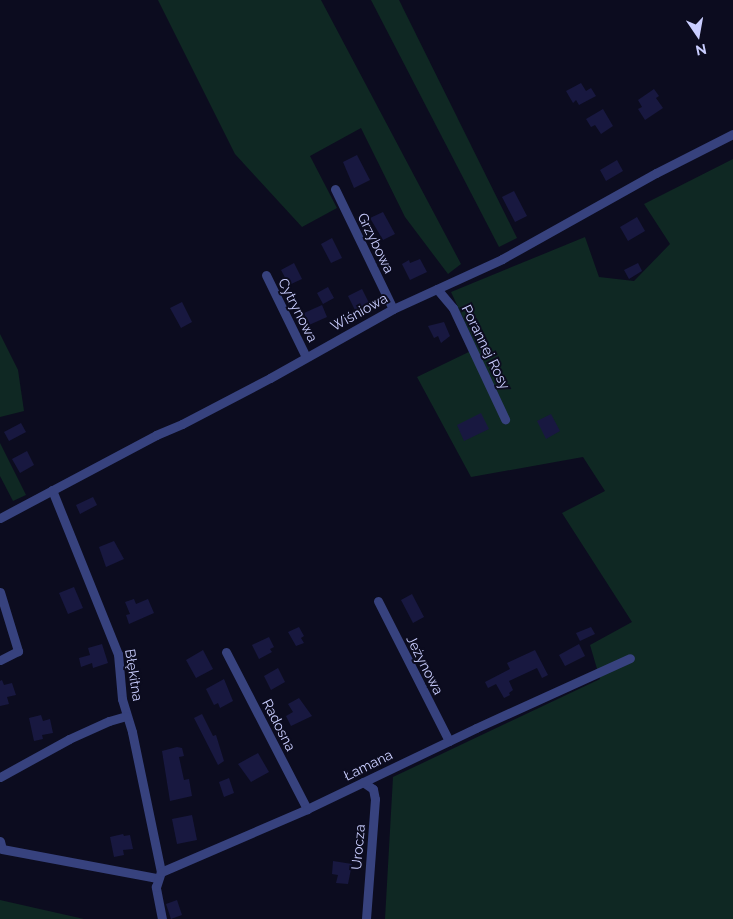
<!DOCTYPE html>
<meta charset="utf-8">
<style>
body{margin:0}
#map{position:relative;width:733px;height:919px;overflow:hidden;background:#0c0c1f;font-family:Raleway,sans-serif}
div>[style]{position:absolute}
.green>*{inset:0;background:#0f2823}
.building>*{inset:0;background:#181840}
.minor>*{height:9px;margin:-4.5px;padding:0 4.5px;transform-origin:4.5px;border-radius:4.5px;background:#37427e}
span{translate:-50% -50%;white-space:nowrap;text-align:center;line-height:1.15;-webkit-text-stroke:4px #0c0c1f;paint-order:stroke}
.street-label{font-size:14px;color:#caceff}
.north{position:absolute;left:673px;top:10px;width:50px;height:50px;-webkit-text-stroke:4px #0c0c1f;paint-order:stroke;rotate:168deg;font-size:14px;font-weight:700;line-height:20px;text-align:center;color:#caceff}
.north::after{content:'';display:block;margin:auto;width:18px;height:22px;background:#caceff;clip-path:polygon(50% 0,100% 100%,50% 72%,0 100%)}
</style>
<div id="map">
<div class="green">
<div style="clip-path:polygon(158px 0,321px 0,461px 264px,448px 274px,405px 217px,361px 128px,310px 156px,337px 208px,302px 227px,235px 154px)"></div>
<div style="clip-path:polygon(371px 0,399px 0,517px 238px,499px 247px)"></div>
<div style="clip-path:polygon(733px 159px,733px 919px,385px 919px,393px 777px,600px 679px,590px 645px,632px 622px,562px 513px,605px 491px,583px 457px,471px 477px,417px 377px,477px 348px,451px 292px,585px 237px,599px 277px,634px 281px,670px 244px,644px 204px)"></div>
<div style="clip-path:polygon(0 334px,18px 370px,24px 411px,0 417px)"></div>
<div style="clip-path:polygon(0 443px,26px 495px,13px 501px,0 476px)"></div>
<div style="clip-path:polygon(0 900px,84px 919px,0 919px)"></div>
</div>
<div class="building">
<div style="clip-path:polygon(581px 83px,586px 91px,591px 88px,596px 96px,579px 105px,576px 100px,573px 103px,566px 91px)"></div>
<div style="clip-path:polygon(654px 89px,659px 96px,656px 98px,663px 108px,645px 120px,638px 109px,642px 107px,638px 100px)"></div>
<div style="clip-path:polygon(603px 109px,613px 126px,601px 134px,595px 125px,591px 127px,586px 119px)"></div>
<div style="clip-path:polygon(357px 155px,370px 180px,354px 188px,343px 162px)"></div>
<div style="clip-path:polygon(617px 160px,623px 171px,606px 181px,600px 170px)"></div>
<div style="clip-path:polygon(514px 191px,527px 216px,515px 222px,502px 197px)"></div>
<div style="clip-path:polygon(383px 212px,395px 234px,383px 240px,370px 218px)"></div>
<div style="clip-path:polygon(637px 217px,645px 231px,628px 241px,620px 227px)"></div>
<div style="clip-path:polygon(332px 238px,342px 258px,331px 263px,321px 244px)"></div>
<div style="clip-path:polygon(420px 259px,427px 272px,410px 280px,402px 264px,409px 260px,410px 263px)"></div>
<div style="clip-path:polygon(294px 263px,302px 279px,289px 285px,281px 270px)"></div>
<div style="clip-path:polygon(638px 263px,642px 271px,629px 279px,624px 270px)"></div>
<div style="clip-path:polygon(328px 287px,334px 298px,323px 304px,317px 293px)"></div>
<div style="clip-path:polygon(362px 289px,369px 303px,355px 310px,348px 296px)"></div>
<div style="clip-path:polygon(182px 302px,192px 322px,181px 328px,170px 308px)"></div>
<div style="clip-path:polygon(322px 305px,327px 317px,309px 325px,304px 313px)"></div>
<div style="clip-path:polygon(444px 322px,450px 336px,441px 343px,438px 336px,434px 338px,428px 326px)"></div>
<div style="clip-path:polygon(481px 413px,489px 429px,464px 441px,457px 425px)"></div>
<div style="clip-path:polygon(551px 414px,560px 431px,546px 439px,537px 421px)"></div>
<div style="clip-path:polygon(21px 423px,26px 432px,9px 441px,4px 432px)"></div>
<div style="clip-path:polygon(27px 451px,34px 465px,20px 473px,12px 459px)"></div>
<div style="clip-path:polygon(93px 497px,97px 505px,80px 514px,76px 505px)"></div>
<div style="clip-path:polygon(114px 541px,124px 559px,106px 567px,99px 547px)"></div>
<div style="clip-path:polygon(74px 587px,83px 608px,68px 614px,59px 593px)"></div>
<div style="clip-path:polygon(412px 594px,424px 617px,413px 623px,401px 600px)"></div>
<div style="clip-path:polygon(134px 599px,136px 604px,148px 599px,154px 613px,129px 624px,126px 615px,130px 614px,125px 602px)"></div>
<div style="clip-path:polygon(299px 627px,304px 636px,301px 638px,304px 643px,296px 646px,288px 632px)"></div>
<div style="clip-path:polygon(591px 627px,595px 634px,580px 641px,576px 633px)"></div>
<div style="clip-path:polygon(269px 637px,274px 647px,270px 649px,272px 652px,259px 659px,252px 645px)"></div>
<div style="clip-path:polygon(102px 644px,108px 663px,93px 668px,92px 663px,81px 667px,79px 658px,90px 655px,88px 648px)"></div>
<div style="clip-path:polygon(579px 644px,585px 656px,565px 666px,559px 655px)"></div>
<div style="clip-path:polygon(203px 650px,213px 669px,196px 678px,186px 660px)"></div>
<div style="clip-path:polygon(535px 650px,548px 675px,542px 678px,537px 668px,509px 681px,513px 690px,509px 693px,510px 695px,504px 698px,496px 684px,488px 688px,485px 682px,510px 669px,507px 663px)"></div>
<div style="clip-path:polygon(278px 668px,285px 682px,271px 690px,264px 676px)"></div>
<div style="clip-path:polygon(224px 679px,233px 701px,220px 708px,218px 703px,214px 705px,206px 689px)"></div>
<div style="clip-path:polygon(2px 680px,4px 685px,12px 683px,16px 695px,7px 697px,9px 704px,0 706px,0 681px)"></div>
<div style="clip-path:polygon(299px 698px,312px 716px,291px 726px,286px 716px,293px 712px,288px 704px)"></div>
<div style="clip-path:polygon(202px 714px,213px 736px,216px 735px,224px 761px,218px 765px,194px 718px)"></div>
<div style="clip-path:polygon(41px 715px,43px 721px,50px 719px,53px 733px,42px 735px,43px 739px,34px 741px,29px 718px)"></div>
<div style="clip-path:polygon(177px 747px,182px 748px,184px 756px,179px 757px,184px 780px,189px 779px,192px 796px,170px 801px,162px 751px)"></div>
<div style="clip-path:polygon(258px 753px,269px 772px,251px 782px,238px 764px)"></div>
<div style="clip-path:polygon(229px 778px,234px 793px,224px 797px,219px 782px)"></div>
<div style="clip-path:polygon(192px 815px,197px 840px,177px 844px,172px 819px)"></div>
<div style="clip-path:polygon(123px 834px,124px 836px,130px 835px,133px 849px,123px 850px,124px 855px,114px 857px,110px 837px)"></div>
<div style="clip-path:polygon(333px 861px,352px 864px,348px 884px,336px 883px,338px 875px,332px 874px)"></div>
<div style="clip-path:polygon(177px 900px,182px 915px,171px 919px,166px 904px)"></div>
</div>
<div class="minor">
<div style="left:335px;top:189px;width:133px;rotate:64.2deg"></div>
<div style="left:266px;top:275px;width:91px;rotate:64deg"></div>
<div style="left:437px;top:289px;width:25px;rotate:50deg"></div>
<div style="left:453px;top:308px;width:123px;rotate:64.9deg"></div>
<div style="left:52px;top:490px;width:177px;rotate:68.1deg"></div>
<div style="left:118px;top:654px;width:45px;rotate:84.9deg"></div>
<div style="left:122px;top:699px;width:34px;rotate:73deg"></div>
<div style="left:132px;top:732px;width:143px;rotate:78.3deg"></div>
<div style="left:0;top:518px;width:177px;rotate:-28deg"></div>
<div style="left:156px;top:435px;width:28px;rotate:-23deg"></div>
<div style="left:182px;top:424px;width:99px;rotate:-27.6deg"></div>
<div style="left:270px;top:378px;width:141px;rotate:-29.3deg"></div>
<div style="left:393px;top:309px;width:120px;rotate:-24.6deg"></div>
<div style="left:502px;top:259px;width:176px;rotate:-29.2deg"></div>
<div style="left:656px;top:173px;width:86px;rotate:-26.9deg"></div>
<div style="left:0;top:592px;width:62px;rotate:73deg"></div>
<div style="left:18px;top:651px;width:20px;rotate:153deg"></div>
<div style="left:378px;top:601px;width:157px;rotate:63.1deg"></div>
<div style="left:226px;top:652px;width:177px;rotate:62.7deg"></div>
<div style="left:0;top:777px;width:79px;rotate:-28.8deg"></div>
<div style="left:69px;top:739px;width:44px;rotate:-24.2deg"></div>
<div style="left:109px;top:721px;width:18px;rotate:-16deg"></div>
<div style="left:363px;top:782px;width:12px;rotate:35deg"></div>
<div style="left:373px;top:789px;width:10px;rotate:79deg"></div>
<div style="left:375px;top:799px;width:120px;rotate:94.3deg"></div>
<div style="left:0;top:841px;width:8px;rotate:76deg"></div>
<div style="left:2px;top:849px;width:158px;rotate:10.6deg"></div>
<div style="left:162px;top:919px;width:33px;rotate:-101deg"></div>
<div style="left:156px;top:887px;width:16px;rotate:-72deg"></div>
<div style="left:161px;top:872px;width:159px;rotate:-23.3deg"></div>
<div style="left:307px;top:809px;width:187px;rotate:-25.6deg"></div>
<div style="left:476px;top:728px;width:169px;rotate:-24.4deg"></div>
</div>
<div class="street-label">
<span style="left:376px;top:243px;rotate:64deg">Grzybowa</span>
<span style="left:298px;top:310px;rotate:63deg">Cytrynowa</span>
<span style="left:359px;top:312px;rotate:-29deg">Wiśniowa</span>
<span style="left:486px;top:347px;rotate:64deg">Porannej Rosy</span>
<span style="left:425px;top:665px;rotate:63deg">Jeżynowa</span>
<span style="left:134px;top:675px;rotate:81deg">Błękitna</span>
<span style="left:279px;top:725px;rotate:63deg">Radosna</span>
<span style="left:368px;top:765px;rotate:-26deg">Łamana</span>
<span style="left:358px;top:847px;rotate:-85deg">Urocza</span>
</div>
<div class="north">N</div>
</div>
